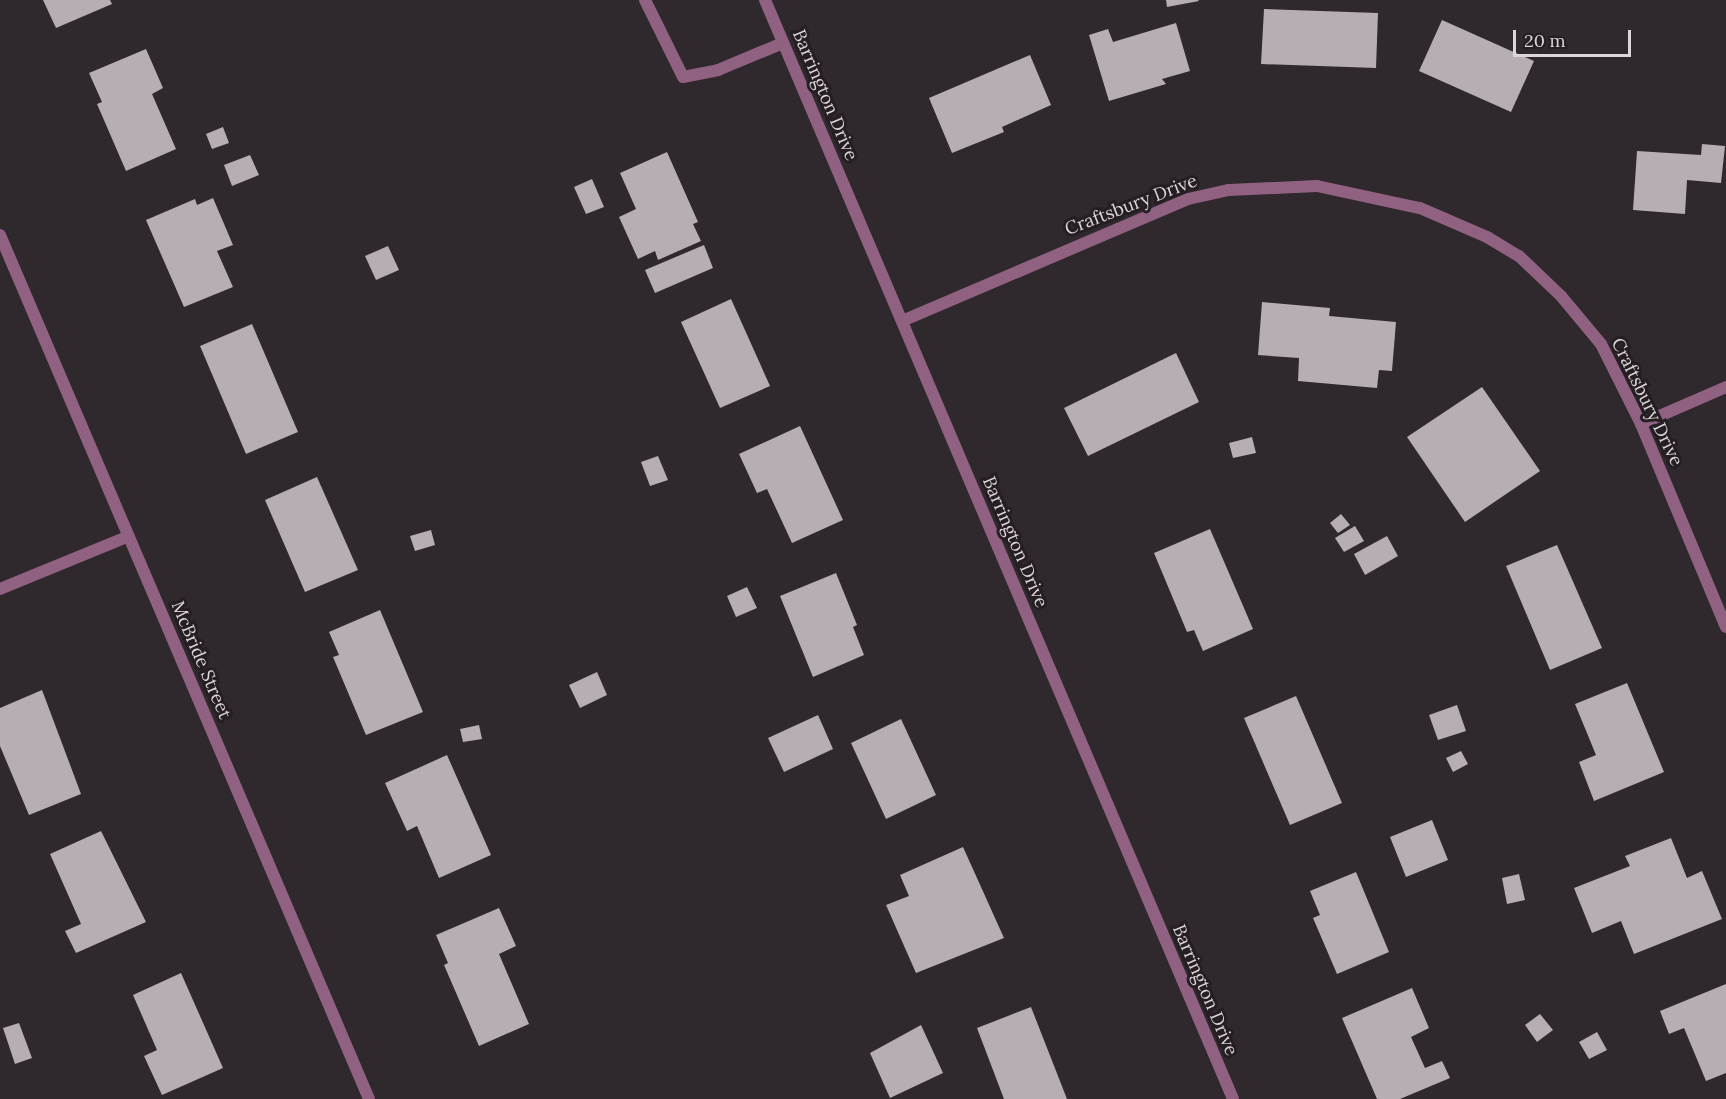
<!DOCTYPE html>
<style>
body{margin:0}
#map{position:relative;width:1726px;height:1099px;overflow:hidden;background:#2f282c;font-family:Lora,serif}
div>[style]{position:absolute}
.building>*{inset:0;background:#b7aeb3}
.lane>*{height:12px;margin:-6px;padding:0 6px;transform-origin:6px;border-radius:6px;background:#906181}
.street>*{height:12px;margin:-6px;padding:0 6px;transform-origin:6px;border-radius:6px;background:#906181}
span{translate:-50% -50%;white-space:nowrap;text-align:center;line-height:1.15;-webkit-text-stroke:6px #251e23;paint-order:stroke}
.street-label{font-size:18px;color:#dbd6d9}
.scale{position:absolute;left:1513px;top:30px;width:118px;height:27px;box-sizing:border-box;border:3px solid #dbd6d9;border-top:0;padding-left:8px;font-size:18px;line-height:21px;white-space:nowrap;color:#dbd6d9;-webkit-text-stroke:4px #251e23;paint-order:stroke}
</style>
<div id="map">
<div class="building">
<div style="clip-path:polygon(43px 0,110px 0,112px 4px,56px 28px)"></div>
<div style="clip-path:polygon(1166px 0,1198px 0,1199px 1px,1167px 7px)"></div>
<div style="clip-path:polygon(1264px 9px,1378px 13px,1376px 68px,1261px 64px)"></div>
<div style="clip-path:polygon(1442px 20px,1534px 61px,1511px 112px,1419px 71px)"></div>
<div style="clip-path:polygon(1176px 23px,1190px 71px,1162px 79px,1166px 84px,1109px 101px,1089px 35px,1108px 29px,1113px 42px)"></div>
<div style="clip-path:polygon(146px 49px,163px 88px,152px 94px,176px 149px,126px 171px,97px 104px,102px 102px,89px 73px)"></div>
<div style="clip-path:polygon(1030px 55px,1051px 105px,1002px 127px,1004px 132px,952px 153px,929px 98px)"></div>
<div style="clip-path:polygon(223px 127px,229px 143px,212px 149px,206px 134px)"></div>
<div style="clip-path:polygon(1702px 144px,1725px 146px,1721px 183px,1687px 180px,1685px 214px,1633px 210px,1637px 151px,1701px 155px)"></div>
<div style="clip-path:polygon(667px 152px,698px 222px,693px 224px,701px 241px,658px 260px,655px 251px,638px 259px,619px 217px,636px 209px,620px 173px)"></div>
<div style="clip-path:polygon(250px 155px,259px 175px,232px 186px,224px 165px)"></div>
<div style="clip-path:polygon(592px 179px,604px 207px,586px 214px,574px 187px)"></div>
<div style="clip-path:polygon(213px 198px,233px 245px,217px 251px,233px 287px,184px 307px,146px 220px,195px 199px,197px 205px)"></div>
<div style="clip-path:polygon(704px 245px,713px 268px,655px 293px,645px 270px)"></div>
<div style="clip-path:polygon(388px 246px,399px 270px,376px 280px,365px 256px)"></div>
<div style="clip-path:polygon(731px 299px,770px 386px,720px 408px,681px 322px)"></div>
<div style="clip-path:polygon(1262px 302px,1330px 308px,1329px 316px,1396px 322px,1392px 371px,1379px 370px,1377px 388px,1298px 381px,1299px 358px,1258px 355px)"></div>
<div style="clip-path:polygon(252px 324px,298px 432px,246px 454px,200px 346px)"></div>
<div style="clip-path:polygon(1176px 353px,1199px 402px,1088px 456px,1064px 408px)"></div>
<div style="clip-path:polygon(1482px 387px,1540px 471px,1465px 522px,1407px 437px)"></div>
<div style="clip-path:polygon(800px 426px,843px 520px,792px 543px,767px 489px,757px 493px,739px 454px)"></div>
<div style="clip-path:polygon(1252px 437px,1256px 453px,1233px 458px,1229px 443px)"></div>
<div style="clip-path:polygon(658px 456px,668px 480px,650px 486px,641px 462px)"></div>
<div style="clip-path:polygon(317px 477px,358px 570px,305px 592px,265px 500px)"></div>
<div style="clip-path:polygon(1341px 514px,1350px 525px,1338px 533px,1330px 523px)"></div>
<div style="clip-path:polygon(1355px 526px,1364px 541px,1344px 552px,1335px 538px)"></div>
<div style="clip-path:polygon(1210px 529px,1253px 629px,1203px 651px,1194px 630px,1187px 632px,1154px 553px)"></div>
<div style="clip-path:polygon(431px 530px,435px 545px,415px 551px,410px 536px)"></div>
<div style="clip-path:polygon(1387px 536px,1398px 556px,1365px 575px,1354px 554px)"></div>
<div style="clip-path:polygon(1557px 545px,1602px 648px,1550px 670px,1506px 566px)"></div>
<div style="clip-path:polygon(836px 573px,857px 625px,853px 627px,864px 655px,813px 677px,780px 596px)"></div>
<div style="clip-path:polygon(747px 587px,757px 608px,736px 617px,727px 596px)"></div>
<div style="clip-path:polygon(380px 610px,423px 712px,366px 735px,333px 657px,339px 655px,329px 632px)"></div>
<div style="clip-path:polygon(597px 672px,607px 695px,580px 708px,569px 685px)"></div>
<div style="clip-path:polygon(1627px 683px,1664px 772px,1594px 801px,1579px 762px,1596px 755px,1575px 704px)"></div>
<div style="clip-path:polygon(42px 690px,81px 794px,29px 815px,0 746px,0 708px)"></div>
<div style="clip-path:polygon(1296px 696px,1342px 803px,1290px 825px,1244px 718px)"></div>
<div style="clip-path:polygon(1457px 705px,1466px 731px,1438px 740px,1429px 715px)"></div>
<div style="clip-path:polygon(818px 715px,833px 749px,784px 772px,768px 738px)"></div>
<div style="clip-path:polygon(901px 719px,936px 795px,886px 819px,851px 743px)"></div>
<div style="clip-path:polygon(479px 725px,482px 739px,463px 742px,460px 729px)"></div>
<div style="clip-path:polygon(1461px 751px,1468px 764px,1453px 772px,1446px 758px)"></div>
<div style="clip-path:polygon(447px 755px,491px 855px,439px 878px,417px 826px,407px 831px,385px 783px)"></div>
<div style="clip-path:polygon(1432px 820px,1448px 860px,1406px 877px,1390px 837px)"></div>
<div style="clip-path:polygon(101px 831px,146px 922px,76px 953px,65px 931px,81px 924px,50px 854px)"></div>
<div style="clip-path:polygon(1671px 838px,1687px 878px,1702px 871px,1722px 919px,1634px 954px,1621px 921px,1592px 933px,1574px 888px,1630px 866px,1625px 856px)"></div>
<div style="clip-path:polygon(963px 847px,1004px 938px,916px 973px,886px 905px,909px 896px,900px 875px)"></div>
<div style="clip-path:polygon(1356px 872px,1389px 952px,1337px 974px,1313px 918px,1320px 915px,1310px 891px)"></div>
<div style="clip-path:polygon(1519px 874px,1525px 900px,1507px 904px,1502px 878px)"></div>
<div style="clip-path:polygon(499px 908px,516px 946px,499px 954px,529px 1024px,479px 1046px,444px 965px,448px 963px,436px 935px)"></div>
<div style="clip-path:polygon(181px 973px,223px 1068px,162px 1095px,144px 1056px,157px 1050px,133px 995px)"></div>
<div style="clip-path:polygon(1726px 984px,1726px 1073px,1706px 1081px,1684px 1028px,1669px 1034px,1660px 1011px)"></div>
<div style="clip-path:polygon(1412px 988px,1429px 1028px,1411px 1037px,1425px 1068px,1442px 1061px,1450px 1078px,1400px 1099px,1377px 1099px,1342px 1018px)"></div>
<div style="clip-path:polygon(1031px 1007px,1067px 1099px,1004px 1099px,977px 1028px)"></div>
<div style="clip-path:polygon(1540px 1014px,1553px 1030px,1537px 1042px,1525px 1025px)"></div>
<div style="clip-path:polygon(19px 1023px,32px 1058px,15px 1064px,3px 1028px)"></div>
<div style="clip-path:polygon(921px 1025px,943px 1073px,890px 1098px,870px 1053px)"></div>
<div style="clip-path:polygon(1597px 1032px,1607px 1050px,1589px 1059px,1579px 1042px)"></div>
</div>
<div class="lane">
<div style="left:645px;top:0;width:86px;rotate:63.7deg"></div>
<div style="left:683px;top:77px;width:36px;rotate:-11deg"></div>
<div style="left:718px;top:70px;width:70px;rotate:-22.6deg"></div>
</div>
<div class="street">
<div style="left:765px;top:0;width:1194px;rotate:66.93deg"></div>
<div style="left:0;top:235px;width:939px;rotate:66.87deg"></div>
<div style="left:902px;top:321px;width:311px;rotate:-23.1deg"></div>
<div style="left:1188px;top:199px;width:42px;rotate:-12.4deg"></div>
<div style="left:1229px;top:190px;width:88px;rotate:-2.6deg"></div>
<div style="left:1317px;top:186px;width:105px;rotate:12.1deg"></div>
<div style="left:1420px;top:208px;width:73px;rotate:23.4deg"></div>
<div style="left:1487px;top:237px;width:37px;rotate:31deg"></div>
<div style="left:1519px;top:256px;width:58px;rotate:43.6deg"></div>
<div style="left:1561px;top:296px;width:62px;rotate:50.2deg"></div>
<div style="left:1601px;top:344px;width:89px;rotate:63.4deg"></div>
<div style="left:1641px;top:424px;width:220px;rotate:67.3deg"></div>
<div style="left:1641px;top:424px;width:93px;rotate:-23.5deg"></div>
<div style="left:0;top:589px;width:139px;rotate:-22.3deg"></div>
</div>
<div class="street-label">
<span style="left:825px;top:95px;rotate:67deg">Barrington Drive</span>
<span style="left:1131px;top:205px;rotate:-21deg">Craftsbury Drive</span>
<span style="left:1647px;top:402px;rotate:64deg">Craftsbury Drive</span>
<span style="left:1015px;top:542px;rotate:67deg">Barrington Drive</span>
<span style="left:201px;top:660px;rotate:67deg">McBride Street</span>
<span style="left:1205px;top:990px;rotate:67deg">Barrington Drive</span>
</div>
<div class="scale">20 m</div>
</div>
